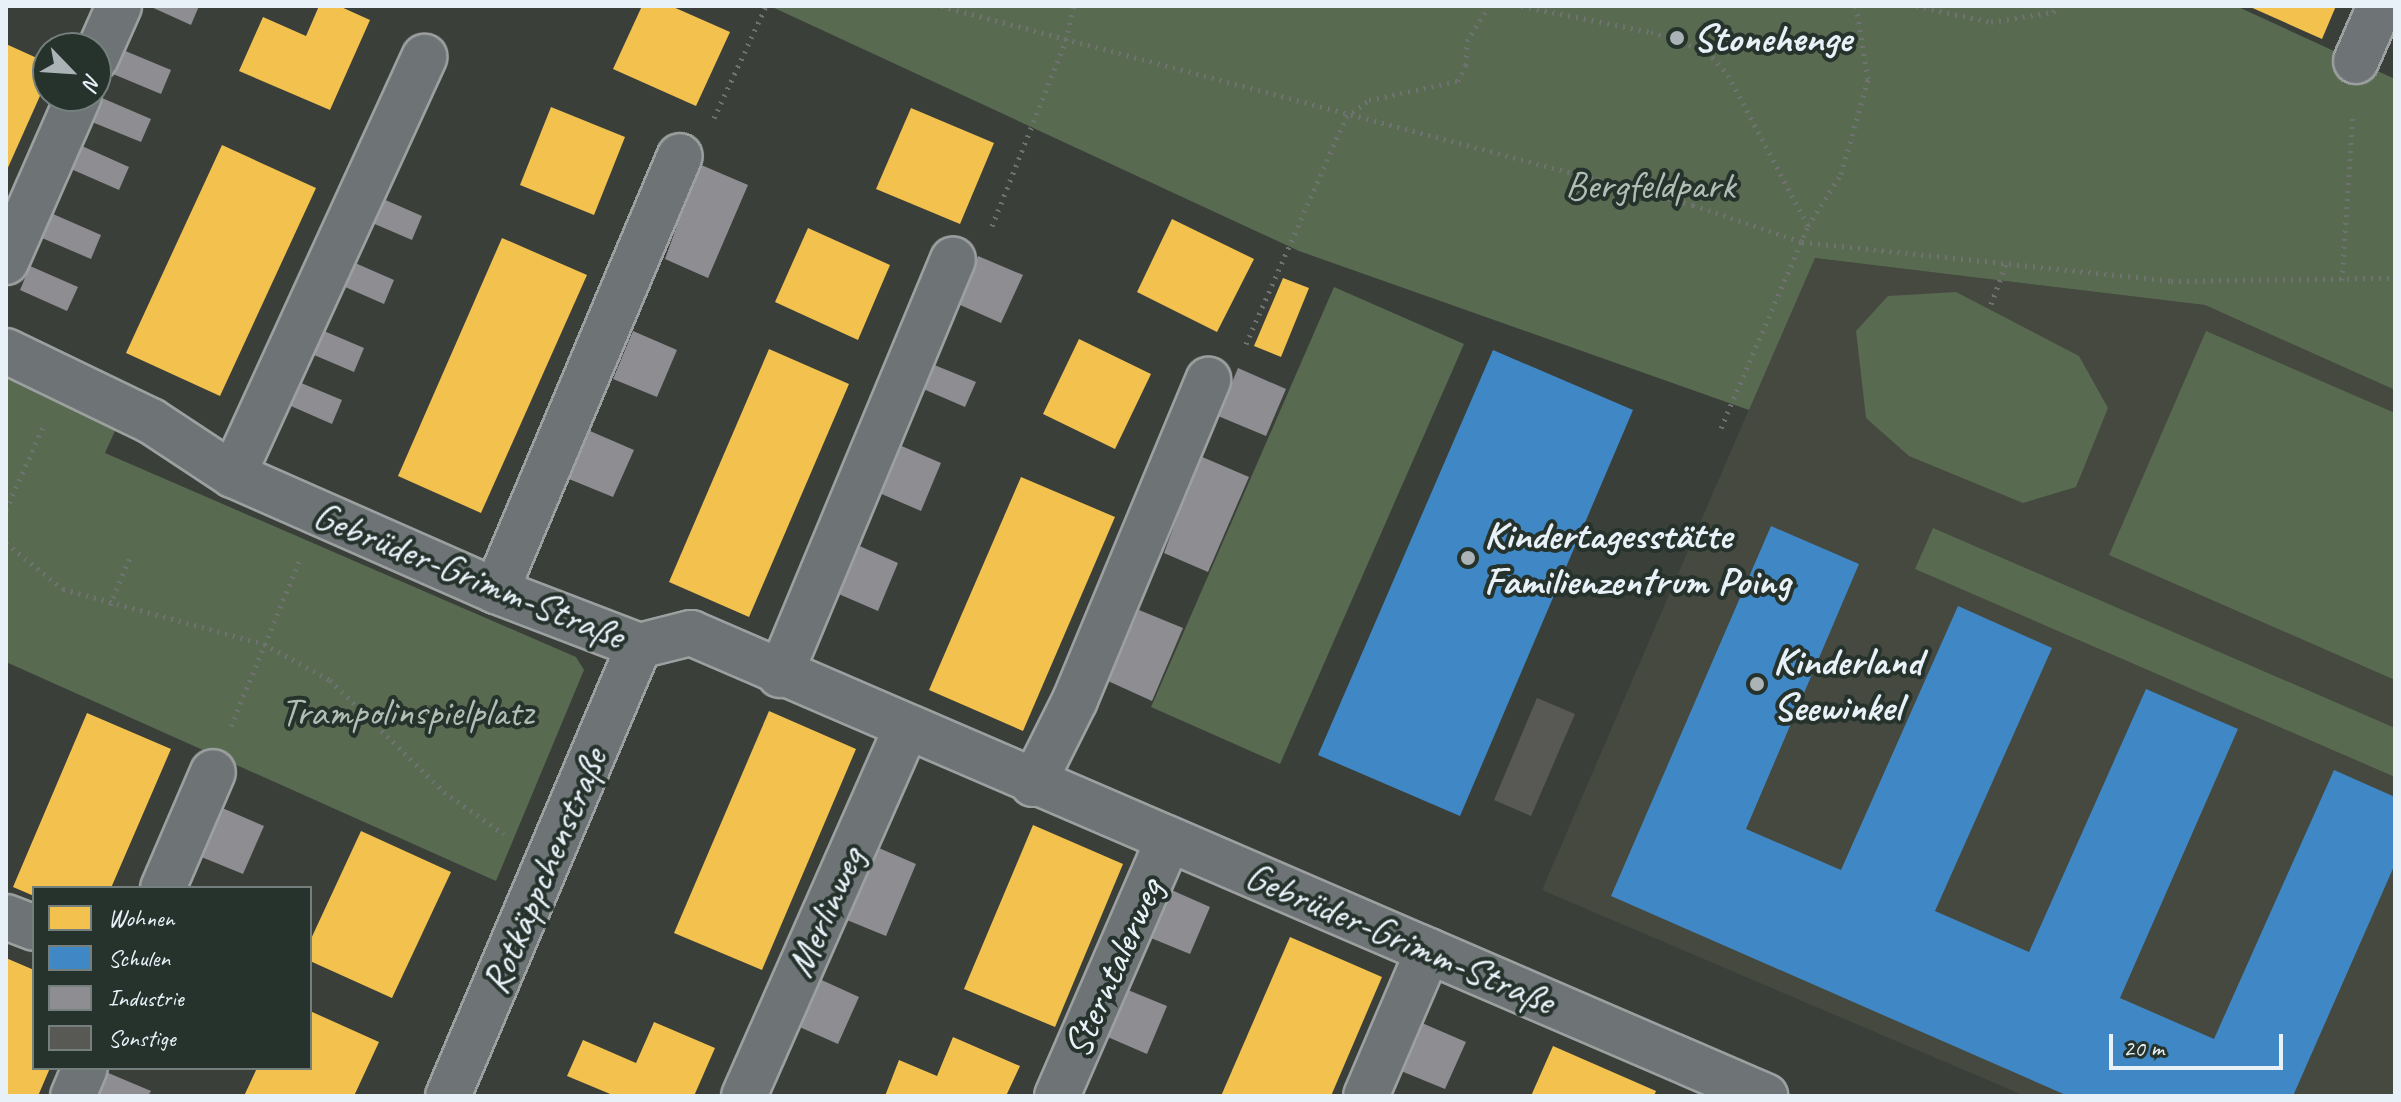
<!DOCTYPE html>
<meta charset="utf-8">
<style>
body{margin:0}
#map{position:relative;width:2401px;height:1102px;overflow:hidden;background:#3b3f3a;font-family:Caveat,sans-serif}
div>[style]{position:absolute}
.built>*{inset:0;background:#46493f}
.green>*{inset:0;background:#586a50}
.homes>*{inset:0;background:#f2c14e}
.schools>*{inset:0;background:#3f88c5}
.industry>*{inset:0;background:#8d8d92}
.building>*{inset:0;background:#585954}
.path>*{height:5px;margin-top:-2.5px;transform-origin:0;background:repeating-linear-gradient(90deg,#6f7271 0 2px,transparent 0 8px)}
.roads{filter:drop-shadow(2px 0 #9da0a0) drop-shadow(-2px 0 #9da0a0) drop-shadow(0 2px #9da0a0) drop-shadow(0 -2px #9da0a0)}
.minor>*{height:44px;margin:-22px;padding:0 22px;transform-origin:22px;border-radius:22px;background:#6e7475}
.dots>*{width:22px;height:22px;translate:-50% -50%;box-sizing:border-box;border:4px solid #26332d;border-radius:50%}
span{translate:-50% -50%;white-space:nowrap;text-align:center;line-height:1.15;-webkit-text-stroke:8px #26332d;paint-order:stroke}
.poi-label{font-size:40px;color:#e8f1f8;font-weight:700}
.left{translate:0 -50%;text-align:left}
.park-label{font-size:40px;color:#b0beb6}
.street-label{font-size:40px;color:#e8f1f8}
.frame{position:absolute;inset:0;border:8px solid #e8f1f8;pointer-events:none}
.legend{position:absolute;left:32px;top:886px;width:280px;height:184px;box-sizing:border-box;background:#26332d;border:2px solid #747f7e;margin:0;padding:10px 14px;list-style:none;font-size:24px;color:#e8f1f8}
.legend li{display:flex;align-items:center;gap:16px;height:40px}
.legend b{width:40px;border:2px solid #747f7e}
.north{position:absolute;left:32px;top:32px;width:80px;height:80px;box-sizing:border-box;background:#26332d;border:2px solid #747f7e;border-radius:50%;rotate:115deg;font-size:22px;font-weight:700;line-height:32px;text-align:center;color:#e8f1f8}
.north::after{content:'';display:block;margin:auto;width:28px;height:36px;background:#abb3b6;clip-path:polygon(50% 0,100% 100%,50% 72%,0 100%)}
.scale{position:absolute;left:2109px;top:1034px;width:174px;height:36px;box-sizing:border-box;border:4px solid #e8f1f8;border-top:0;padding-left:10px;font-size:24px;line-height:28px;white-space:nowrap;color:#e8f1f8;-webkit-text-stroke:6px #26332d;paint-order:stroke}
</style>
<div id="map">
<div class="built">
<div style="clip-path:polygon(1814px 258px,2205px 305px,2395px 390px,2395px 1096px,2025px 1096px,1542px 890px)"></div>
</div>
<div class="green">
<div style="clip-path:polygon(770px 6px,2236px 6px,2395px 79px,2395px 390px,2205px 305px,1815px 258px,1749px 410px,1299px 251px)"></div>
<div style="clip-path:polygon(1334px 287px,1464px 344px,1280px 764px,1151px 707px)"></div>
<div style="clip-path:polygon(1956px 292px,2079px 356px,2108px 408px,2076px 487px,2023px 503px,1909px 456px,1866px 418px,1856px 331px,1888px 296px)"></div>
<div style="clip-path:polygon(2206px 331px,2395px 413px,2395px 680px,2109px 555px)"></div>
<div style="clip-path:polygon(6px 374px,119px 422px,105px 453px,576px 657px,584px 670px,496px 881px,6px 662px)"></div>
<div style="clip-path:polygon(1933px 528px,2395px 728px,2395px 777px,1915px 569px)"></div>
</div>
<div class="homes">
<div style="clip-path:polygon(319px 6px,339px 6px,370px 20px,330px 110px,239px 71px,263px 17px,306px 36px)"></div>
<div style="clip-path:polygon(642px 6px,671px 6px,730px 32px,696px 106px,613px 69px)"></div>
<div style="clip-path:polygon(2248px 6px,2336px 6px,2322px 39px)"></div>
<div style="clip-path:polygon(6px 44px,48px 63px,48px 78px,6px 172px)"></div>
<div style="clip-path:polygon(551px 107px,625px 137px,594px 215px,520px 185px)"></div>
<div style="clip-path:polygon(911px 108px,994px 143px,960px 224px,876px 189px)"></div>
<div style="clip-path:polygon(222px 145px,316px 188px,220px 396px,126px 353px)"></div>
<div style="clip-path:polygon(1172px 219px,1254px 259px,1217px 332px,1137px 292px)"></div>
<div style="clip-path:polygon(808px 228px,890px 265px,858px 340px,775px 302px)"></div>
<div style="clip-path:polygon(502px 238px,587px 275px,481px 513px,398px 476px)"></div>
<div style="clip-path:polygon(1283px 278px,1309px 288px,1281px 357px,1254px 346px)"></div>
<div style="clip-path:polygon(1079px 339px,1151px 374px,1115px 449px,1043px 414px)"></div>
<div style="clip-path:polygon(769px 349px,849px 384px,749px 617px,669px 582px)"></div>
<div style="clip-path:polygon(1021px 477px,1115px 517px,1023px 731px,929px 690px)"></div>
<div style="clip-path:polygon(769px 711px,856px 749px,762px 970px,674px 933px)"></div>
<div style="clip-path:polygon(87px 713px,171px 749px,111px 888px,34px 888px,34px 896px,13px 887px)"></div>
<div style="clip-path:polygon(1033px 825px,1123px 864px,1055px 1027px,964px 989px)"></div>
<div style="clip-path:polygon(361px 831px,451px 872px,392px 998px,310px 961px,310px 941px)"></div>
<div style="clip-path:polygon(1290px 937px,1382px 977px,1331px 1096px,1221px 1096px)"></div>
<div style="clip-path:polygon(6px 958px,34px 970px,34px 1068px,50px 1068px,38px 1096px,6px 1096px)"></div>
<div style="clip-path:polygon(310px 1011px,379px 1042px,354px 1096px,244px 1096px,257px 1068px,310px 1068px)"></div>
<div style="clip-path:polygon(654px 1022px,715px 1048px,694px 1096px,615px 1096px,567px 1076px,583px 1040px,636px 1063px)"></div>
<div style="clip-path:polygon(953px 1037px,1020px 1066px,1006px 1096px,885px 1096px,899px 1060px,937px 1076px)"></div>
<div style="clip-path:polygon(1553px 1046px,1656px 1091px,1654px 1096px,1531px 1096px)"></div>
</div>
<div class="schools">
<div style="clip-path:polygon(1493px 350px,1633px 410px,1460px 816px,1318px 755px)"></div>
<div style="clip-path:polygon(1771px 526px,1859px 564px,1746px 829px,1841px 870px,1958px 606px,2052px 648px,1935px 911px,2029px 952px,2146px 689px,2238px 729px,2120px 998px,2214px 1039px,2334px 770px,2395px 797px,2395px 864px,2293px 1096px,2068px 1096px,1611px 896px)"></div>
</div>
<div class="industry">
<div style="clip-path:polygon(149px 6px,199px 6px,191px 25px)"></div>
<div style="clip-path:polygon(123px 50px,171px 70px,161px 94px,113px 74px)"></div>
<div style="clip-path:polygon(102px 98px,151px 119px,141px 142px,92px 122px)"></div>
<div style="clip-path:polygon(82px 146px,129px 167px,119px 190px,71px 169px)"></div>
<div style="clip-path:polygon(699px 164px,748px 185px,708px 278px,665px 259px)"></div>
<div style="clip-path:polygon(374px 195px,422px 216px,412px 240px,363px 219px)"></div>
<div style="clip-path:polygon(53px 214px,101px 235px,91px 259px,42px 238px)"></div>
<div style="clip-path:polygon(978px 256px,1023px 275px,1001px 323px,958px 304px)"></div>
<div style="clip-path:polygon(346px 259px,394px 280px,384px 304px,336px 283px)"></div>
<div style="clip-path:polygon(30px 266px,78px 287px,67px 311px,20px 290px)"></div>
<div style="clip-path:polygon(317px 328px,364px 348px,354px 372px,307px 352px)"></div>
<div style="clip-path:polygon(633px 331px,677px 350px,657px 397px,613px 379px)"></div>
<div style="clip-path:polygon(932px 364px,976px 382px,965px 407px,921px 388px)"></div>
<div style="clip-path:polygon(1238px 368px,1286px 389px,1266px 436px,1218px 416px)"></div>
<div style="clip-path:polygon(294px 380px,342px 400px,332px 424px,284px 403px)"></div>
<div style="clip-path:polygon(590px 431px,634px 450px,613px 497px,569px 479px)"></div>
<div style="clip-path:polygon(897px 444px,941px 463px,921px 511px,877px 492px)"></div>
<div style="clip-path:polygon(1200px 456px,1249px 477px,1208px 572px,1164px 553px)"></div>
<div style="clip-path:polygon(855px 544px,898px 563px,878px 611px,834px 592px)"></div>
<div style="clip-path:polygon(1139px 610px,1183px 628px,1152px 701px,1108px 681px)"></div>
<div style="clip-path:polygon(220px 807px,264px 826px,243px 874px,199px 856px)"></div>
<div style="clip-path:polygon(872px 845px,916px 864px,886px 936px,842px 918px)"></div>
<div style="clip-path:polygon(1167px 888px,1210px 907px,1190px 954px,1146px 936px)"></div>
<div style="clip-path:polygon(815px 977px,859px 997px,838px 1044px,795px 1025px)"></div>
<div style="clip-path:polygon(1123px 988px,1167px 1006px,1147px 1054px,1103px 1035px)"></div>
<div style="clip-path:polygon(1422px 1023px,1466px 1042px,1445px 1089px,1401px 1071px)"></div>
<div style="clip-path:polygon(106px 1072px,151px 1091px,148px 1096px,96px 1096px)"></div>
</div>
<div class="building">
<div style="clip-path:polygon(1537px 698px,1575px 714px,1531px 816px,1494px 800px)"></div>
</div>
<div class="path">
<div style="left:941px;top:6px;width:778px;rotate:14.82deg"></div>
<div style="left:1693px;top:205px;width:115px;rotate:18.7deg"></div>
<div style="left:1802px;top:242px;width:371px;rotate:6deg"></div>
<div style="left:2171px;top:281px;width:224px;rotate:-0.8deg"></div>
<div style="left:1521px;top:6px;width:133px;rotate:11.3deg"></div>
<div style="left:1651px;top:32px;width:59px;rotate:18.7deg"></div>
<div style="left:1707px;top:51px;width:32px;rotate:49deg"></div>
<div style="left:1728px;top:75px;width:171px;rotate:62.1deg"></div>
<div style="left:1916px;top:6px;width:77px;rotate:12deg"></div>
<div style="left:1991px;top:22px;width:63px;rotate:-9.2deg"></div>
<div style="left:2053px;top:12px;width:8px;rotate:-45deg"></div>
<div style="left:714px;top:118px;width:123px;rotate:-65.1deg"></div>
<div style="left:992px;top:226px;width:200px;rotate:-68.3deg"></div>
<div style="left:1066px;top:40px;width:35px;rotate:-77deg"></div>
<div style="left:2342px;top:280px;width:167px;rotate:-86.2deg"></div>
<div style="left:1991px;top:304px;width:43px;rotate:-69.4deg"></div>
<div style="left:1246px;top:344px;width:248px;rotate:-66.2deg"></div>
<div style="left:1346px;top:117px;width:29px;rotate:-36deg"></div>
<div style="left:1369px;top:100px;width:91px;rotate:-12.1deg"></div>
<div style="left:1458px;top:81px;width:18px;rotate:-63deg"></div>
<div style="left:1466px;top:65px;width:24px;rotate:-88deg"></div>
<div style="left:1467px;top:41px;width:41px;rotate:-57.8deg"></div>
<div style="left:1721px;top:428px;width:220px;rotate:-66.7deg"></div>
<div style="left:1808px;top:226px;width:62px;rotate:-57.6deg"></div>
<div style="left:1841px;top:174px;width:99px;rotate:-74.1deg"></div>
<div style="left:1868px;top:79px;width:74px;rotate:-99.3deg"></div>
<div style="left:6px;top:510px;width:91px;rotate:-66deg"></div>
<div style="left:6px;top:543px;width:73px;rotate:38.9deg"></div>
<div style="left:63px;top:589px;width:208px;rotate:15.3deg"></div>
<div style="left:264px;top:644px;width:75px;rotate:28.6deg"></div>
<div style="left:330px;top:680px;width:160px;rotate:44.5deg"></div>
<div style="left:444px;top:792px;width:73px;rotate:35deg"></div>
<div style="left:110px;top:605px;width:52px;rotate:-67.4deg"></div>
<div style="left:231px;top:726px;width:178px;rotate:-67.5deg"></div>
</div>
<div class="roads">
<div class="minor">
<div style="left:96px;top:58px;width:57px;rotate:-66.1deg"></div>
<div style="left:2356px;top:61px;width:60px;rotate:-66.4deg"></div>
<div style="left:6px;top:262px;width:181px;rotate:-66.3deg"></div>
<div style="left:6px;top:351px;width:161px;rotate:25.8deg"></div>
<div style="left:151px;top:421px;width:98px;rotate:33.4deg"></div>
<div style="left:233px;top:475px;width:287px;rotate:23.8deg"></div>
<div style="left:496px;top:591px;width:153px;rotate:21deg"></div>
<div style="left:639px;top:646px;width:54px;rotate:-14deg"></div>
<div style="left:691px;top:633px;width:1170px;rotate:23.32deg"></div>
<div style="left:233px;top:475px;width:460px;rotate:-65.4deg"></div>
<div style="left:496px;top:591px;width:472px;rotate:-67.1deg"></div>
<div style="left:780px;top:675px;width:450px;rotate:-67.4deg"></div>
<div style="left:1033px;top:784px;width:94px;rotate:-63.4deg"></div>
<div style="left:1075px;top:700px;width:347px;rotate:-67.4deg"></div>
<div style="left:163px;top:888px;width:126px;rotate:-66.7deg"></div>
<div style="left:6px;top:917px;width:30px;rotate:21deg"></div>
<div style="left:73px;top:1096px;width:30px;rotate:-67deg"></div>
<div style="left:448px;top:1096px;width:489px;rotate:-67deg"></div>
<div style="left:744px;top:1096px;width:402px;rotate:-66.2deg"></div>
<div style="left:1057px;top:1096px;width:278px;rotate:-66.5deg"></div>
<div style="left:1366px;top:1096px;width:158px;rotate:-66.8deg"></div>
</div>
</div>
<div class="dots">
<div style="left:1677px;top:38px;background:#abb3b6"></div>
<div style="left:1468px;top:558px;background:#abb3b6"></div>
<div style="left:1757px;top:684px;background:#abb3b6"></div>
</div>
<div class="poi-label">
<span class="left" style="left:1693px;top:38px">Stonehenge</span>
<span class="left" style="left:1484px;top:558px">Kindertagesstätte<br>Familienzentrum Poing</span>
<span class="left" style="left:1773px;top:684px">Kinderland<br>Seewinkel</span>
</div>
<div class="park-label">
<span style="left:1650px;top:185px">Bergfeldpark</span>
<span style="left:407px;top:712px">Trampolinspielplatz</span>
</div>
<div class="street-label">
<span style="left:469px;top:575px;rotate:22deg">Gebrüder-Grimm-Straße</span>
<span style="left:544px;top:871px;rotate:-67deg">Rotkäppchenstraße</span>
<span style="left:825px;top:912px;rotate:-66deg">Merlinweg</span>
<span style="left:1400px;top:938px;rotate:23deg">Gebrüder-Grimm-Straße</span>
<span style="left:1113px;top:968px;rotate:-66deg">Sterntalerweg</span>
</div>
<div class="frame"></div>
<ul class="legend">
<li><b style="height:22px;background:#f2c14e"></b>Wohnen</li>
<li><b style="height:22px;background:#3f88c5"></b>Schulen</li>
<li><b style="height:22px;background:#8d8d92"></b>Industrie</li>
<li><b style="height:22px;background:#585954"></b>Sonstige</li>
</ul>
<div class="north">N</div>
<div class="scale">20 m</div>
</div>
